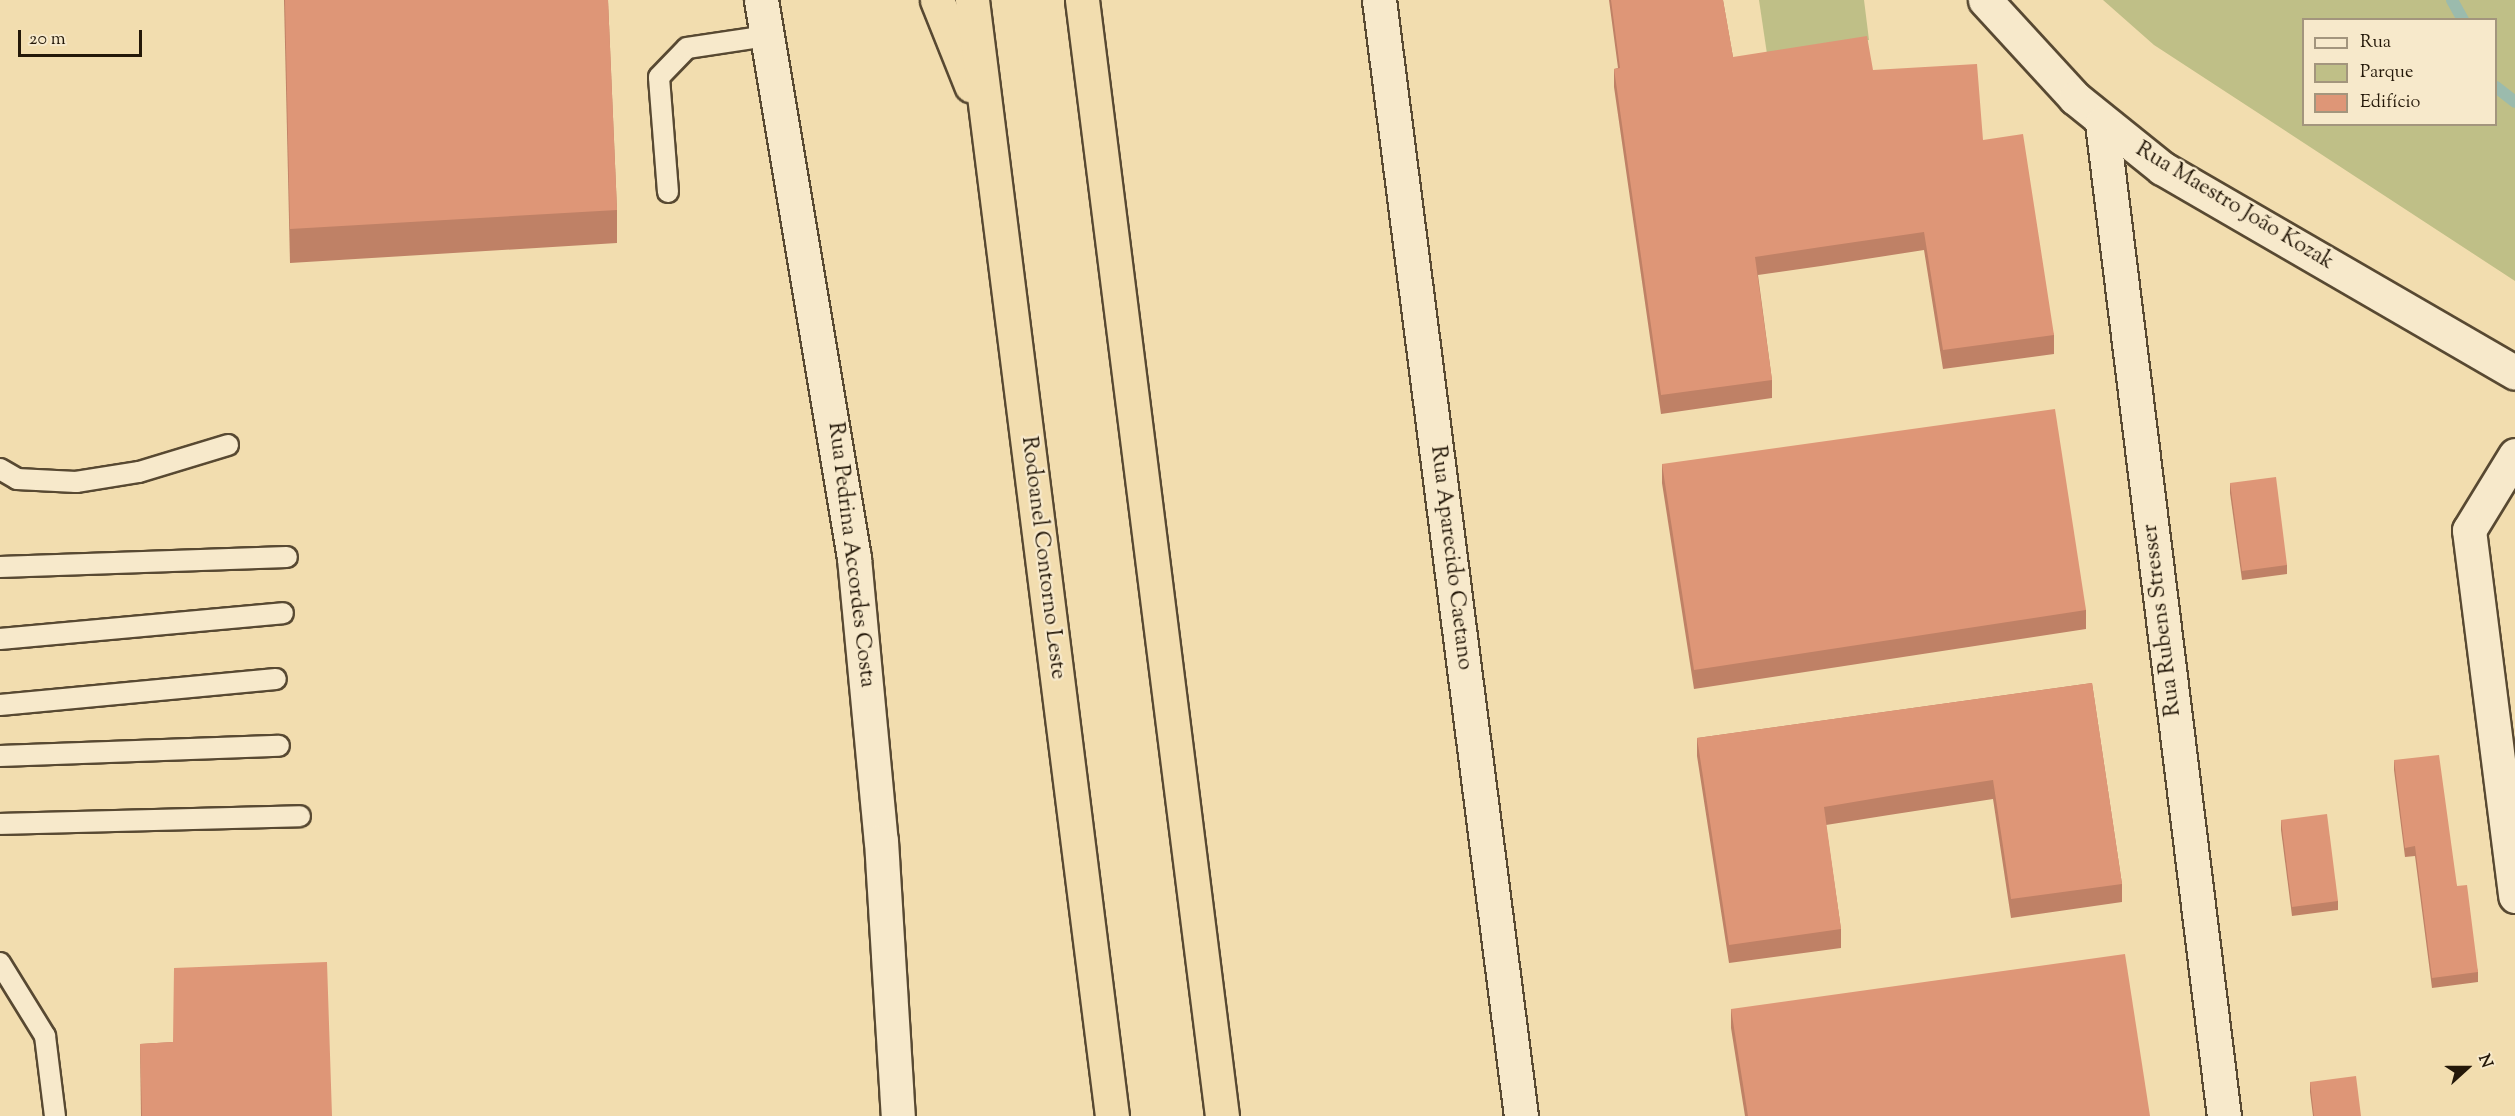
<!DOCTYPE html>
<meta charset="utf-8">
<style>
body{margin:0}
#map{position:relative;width:2515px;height:1116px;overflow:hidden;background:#f2ddaf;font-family:"Sorts Mill Goudy",serif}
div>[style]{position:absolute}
.green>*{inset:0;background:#bfbf87}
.stream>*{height:12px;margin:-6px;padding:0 6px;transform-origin:6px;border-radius:6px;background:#9bbbad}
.roads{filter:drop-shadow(2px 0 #584932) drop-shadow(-2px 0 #584932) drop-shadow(0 2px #584932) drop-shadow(0 -2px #584932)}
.service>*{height:20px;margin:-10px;padding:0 10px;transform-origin:10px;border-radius:10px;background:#f7e9cb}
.minor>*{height:33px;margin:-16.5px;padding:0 16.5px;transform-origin:16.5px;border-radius:16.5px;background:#f7e9cb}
.motorway>*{height:33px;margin:-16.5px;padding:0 16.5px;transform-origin:16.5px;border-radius:16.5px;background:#f2ddaf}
.wall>*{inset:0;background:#bf8166}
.building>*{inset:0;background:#de9677}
span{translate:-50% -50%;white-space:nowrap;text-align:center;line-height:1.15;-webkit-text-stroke:4.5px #f7e9cb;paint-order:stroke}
.street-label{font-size:22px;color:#241809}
.legend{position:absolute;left:2302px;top:18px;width:195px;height:108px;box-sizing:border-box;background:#f7e9cb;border:2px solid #a3957d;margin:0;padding:8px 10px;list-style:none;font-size:18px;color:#241809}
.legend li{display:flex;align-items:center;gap:12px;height:30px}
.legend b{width:30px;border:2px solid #a3957d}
.north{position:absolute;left:2437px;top:1038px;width:60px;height:60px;-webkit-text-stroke:4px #f7e9cb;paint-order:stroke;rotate:69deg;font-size:16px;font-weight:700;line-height:24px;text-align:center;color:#241809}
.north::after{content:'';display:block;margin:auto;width:21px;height:27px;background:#241809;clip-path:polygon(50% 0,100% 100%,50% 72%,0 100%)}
.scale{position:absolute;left:18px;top:30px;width:124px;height:27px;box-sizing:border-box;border:3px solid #241809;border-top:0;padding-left:8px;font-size:18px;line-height:21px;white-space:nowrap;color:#241809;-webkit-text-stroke:4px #f7e9cb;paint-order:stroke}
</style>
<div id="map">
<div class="green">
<div style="clip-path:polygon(1759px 0,1864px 0,1869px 40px,1767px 54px)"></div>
<div style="clip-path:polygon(evenodd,2103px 0,2515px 0,2515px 281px,2154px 45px,2103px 0,2304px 20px,2496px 20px,2496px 124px,2304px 124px,2304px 20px)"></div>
</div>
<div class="stream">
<div style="left:2452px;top:0;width:23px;rotate:61deg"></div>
<div style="left:2496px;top:87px;width:24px;rotate:38deg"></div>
</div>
<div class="roads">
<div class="service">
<div style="left:668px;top:192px;width:115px;rotate:-94.5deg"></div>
<div style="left:659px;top:77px;width:40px;rotate:-46deg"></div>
<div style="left:687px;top:48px;width:80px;rotate:-8.6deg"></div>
<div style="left:0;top:469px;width:20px;rotate:30deg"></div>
<div style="left:17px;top:479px;width:59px;rotate:2.9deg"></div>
<div style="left:76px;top:482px;width:64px;rotate:-9deg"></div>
<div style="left:139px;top:472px;width:93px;rotate:-16.9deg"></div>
<div style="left:0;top:567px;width:287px;rotate:-2deg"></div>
<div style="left:0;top:639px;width:284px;rotate:-5.2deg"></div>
<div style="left:0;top:705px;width:277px;rotate:-5.4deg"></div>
<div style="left:0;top:756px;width:279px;rotate:-2.1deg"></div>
<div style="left:0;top:824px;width:300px;rotate:-1.5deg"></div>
<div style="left:0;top:963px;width:86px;rotate:58.3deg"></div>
<div style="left:45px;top:1036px;width:81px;rotate:82.9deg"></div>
</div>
<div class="minor">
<div style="left:761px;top:0;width:566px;rotate:80.54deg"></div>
<div style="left:854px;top:558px;width:284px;rotate:84.6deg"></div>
<div style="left:881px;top:841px;width:276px;rotate:86.5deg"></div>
<div style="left:1379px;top:0;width:1125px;rotate:82.75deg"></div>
<div style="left:1985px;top:0;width:133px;rotate:47.4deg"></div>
<div style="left:2075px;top:98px;width:112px;rotate:38.8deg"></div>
<div style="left:2162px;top:168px;width:408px;rotate:30.1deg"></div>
<div style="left:2102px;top:123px;width:1000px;rotate:83deg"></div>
<div style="left:2515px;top:455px;width:88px;rotate:121.5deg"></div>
<div style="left:2469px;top:530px;width:369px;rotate:82.8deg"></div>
</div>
<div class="motorway">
<div style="left:937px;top:0;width:92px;rotate:68.2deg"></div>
<div style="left:972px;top:0;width:1125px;rotate:82.85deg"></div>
<div style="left:1082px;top:0;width:1125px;rotate:82.85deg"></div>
</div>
</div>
<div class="wall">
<div style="clip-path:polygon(284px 0,608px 0,617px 210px,617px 243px,290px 263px)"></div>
<div style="clip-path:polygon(1609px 0,1723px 0,1733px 57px,1873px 70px,1983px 140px,2054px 335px,2054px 354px,1943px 369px,1924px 250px,1821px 266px,1758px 275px,1772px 380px,1772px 398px,1661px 414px,1614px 87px,1614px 69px,1618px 68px)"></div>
<div style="clip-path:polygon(1662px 464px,2086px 610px,2086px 629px,1694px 689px,1662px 483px)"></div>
<div style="clip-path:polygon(2230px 483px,2287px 565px,2287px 574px,2242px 580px,2230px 493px)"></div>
<div style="clip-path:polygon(2092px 683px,2122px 884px,2122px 902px,2011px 918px,1993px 799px,1889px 815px,1826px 825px,1841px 929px,1841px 948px,1729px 963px,1697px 756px,1697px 738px)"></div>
<div style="clip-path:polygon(2394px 760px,2457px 886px,2478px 972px,2478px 982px,2432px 988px,2415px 856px,2405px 857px,2394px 770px)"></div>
<div style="clip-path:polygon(2281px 820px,2338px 901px,2338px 910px,2292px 916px,2281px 830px)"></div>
<div style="clip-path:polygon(1731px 1009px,2150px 1116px,1745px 1116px,1731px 1028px)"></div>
<div style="clip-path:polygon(173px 1042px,332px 1116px,141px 1116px,140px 1044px)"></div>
<div style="clip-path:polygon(2310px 1082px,2361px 1116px,2313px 1116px,2310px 1092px)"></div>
</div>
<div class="building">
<div style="clip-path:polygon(285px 0,608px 0,617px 210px,290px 229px)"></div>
<div style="clip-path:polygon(1611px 0,1723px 0,1733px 57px,1867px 36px,1873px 70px,1977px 64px,1983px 140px,2023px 134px,2054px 335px,1943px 350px,1924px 232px,1821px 247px,1755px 257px,1772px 380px,1661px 395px,1614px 69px,1620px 68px)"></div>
<div style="clip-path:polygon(2055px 409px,2086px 610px,1694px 670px,1662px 464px)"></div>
<div style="clip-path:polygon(2276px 477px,2287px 565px,2242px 571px,2230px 483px)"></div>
<div style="clip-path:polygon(2092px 683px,2122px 884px,2011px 899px,1993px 780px,1889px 796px,1824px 807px,1841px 929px,1729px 945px,1697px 738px)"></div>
<div style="clip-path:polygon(2439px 755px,2457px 886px,2467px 885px,2478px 972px,2432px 978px,2415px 846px,2405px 848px,2394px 760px)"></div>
<div style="clip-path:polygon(2327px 814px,2338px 901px,2292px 907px,2281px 820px)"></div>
<div style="clip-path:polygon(2125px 954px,2150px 1116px,1748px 1116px,1731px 1009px)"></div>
<div style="clip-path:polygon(327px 962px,332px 1116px,142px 1116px,140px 1044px,173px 1042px,174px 968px)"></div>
<div style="clip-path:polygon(2356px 1076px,2361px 1116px,2314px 1116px,2310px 1082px)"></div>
</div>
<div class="street-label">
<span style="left:2234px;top:207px;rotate:31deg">Rua Maestro João Kozak</span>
<span style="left:850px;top:555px;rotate:83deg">Rua Pedrina Accordes Costa</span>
<span style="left:1042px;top:558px;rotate:83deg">Rodoanel Contorno Leste</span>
<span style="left:1450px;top:558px;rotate:83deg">Rua Aparecido Caetano</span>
<span style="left:2163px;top:620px;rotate:-97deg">Rua Rubens Stresser</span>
</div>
<ul class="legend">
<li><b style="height:8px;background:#f7e9cb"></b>Rua</li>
<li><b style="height:16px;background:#bfbf87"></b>Parque</li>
<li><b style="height:16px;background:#de9677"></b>Edifício</li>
</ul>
<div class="north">N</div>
<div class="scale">20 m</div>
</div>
